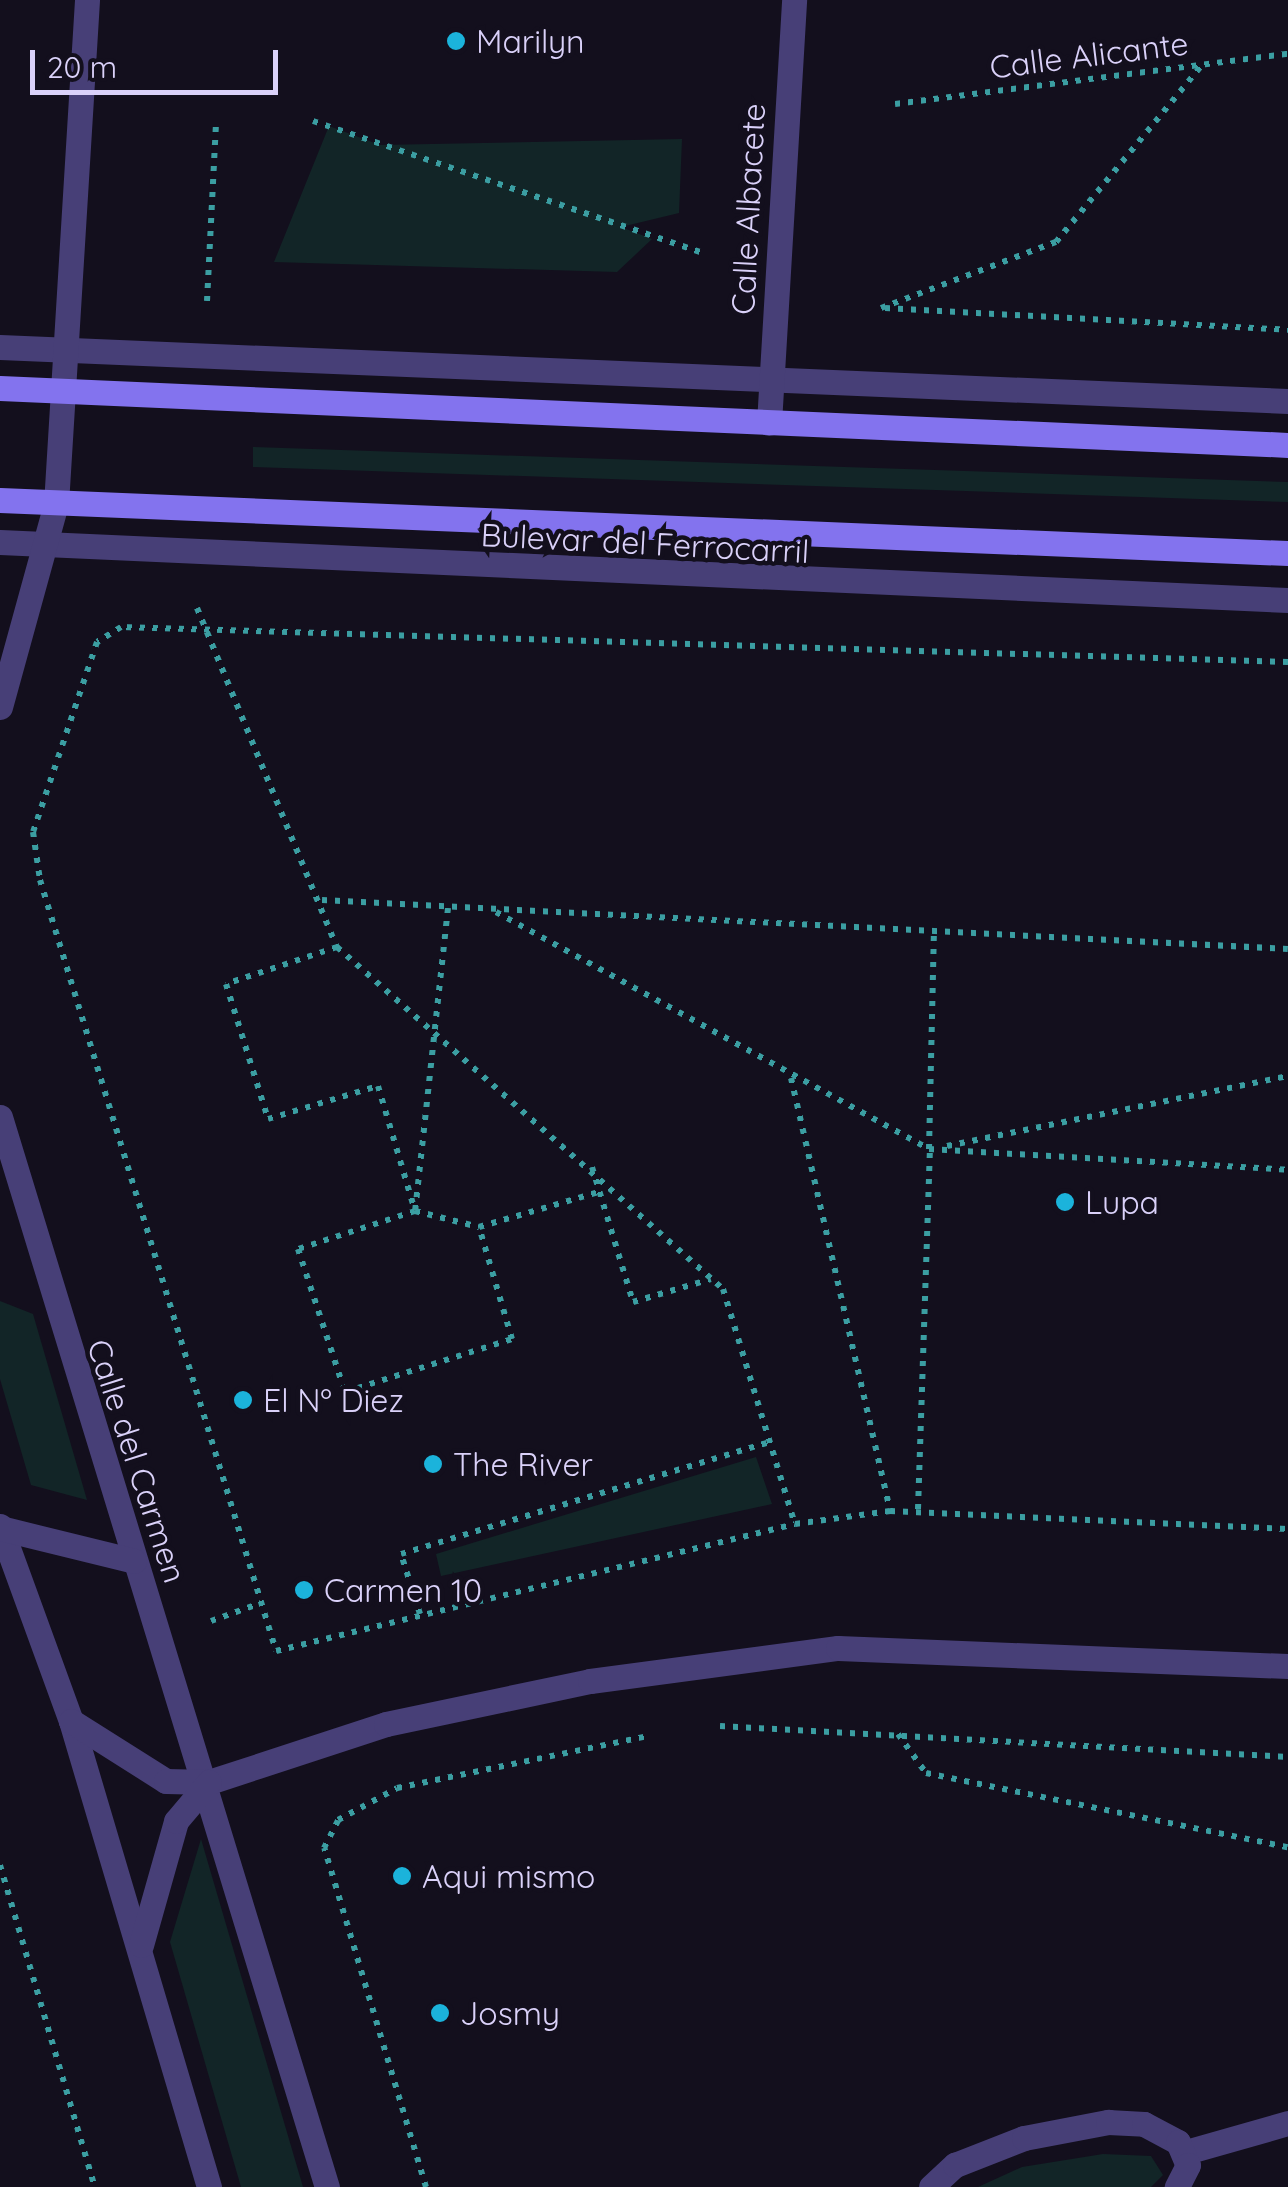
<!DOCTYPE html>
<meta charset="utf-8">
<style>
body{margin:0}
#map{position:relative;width:1288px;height:2187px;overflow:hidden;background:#130f1d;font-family:Quicksand,sans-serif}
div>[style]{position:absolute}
.green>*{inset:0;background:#122527}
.path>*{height:6px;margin-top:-3px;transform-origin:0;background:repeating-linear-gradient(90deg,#3b9ea2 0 5px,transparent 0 13px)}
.service>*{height:25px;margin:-12.5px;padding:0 12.5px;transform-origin:12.5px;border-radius:12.5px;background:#473f77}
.minor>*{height:25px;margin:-12.5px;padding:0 12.5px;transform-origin:12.5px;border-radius:12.5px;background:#473f77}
.secondary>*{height:25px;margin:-12.5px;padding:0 12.5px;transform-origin:12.5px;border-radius:12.5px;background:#8373ee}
.dots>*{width:28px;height:28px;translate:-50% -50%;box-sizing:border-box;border:5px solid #130f1d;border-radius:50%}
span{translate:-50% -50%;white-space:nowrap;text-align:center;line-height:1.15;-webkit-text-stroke:9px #130f1d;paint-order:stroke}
.poi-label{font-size:32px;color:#dad1f9}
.left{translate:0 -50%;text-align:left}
.street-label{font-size:32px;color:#dad1f9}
.scale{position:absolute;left:30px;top:50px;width:248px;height:45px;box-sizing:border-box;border:5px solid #dad1f9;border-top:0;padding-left:12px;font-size:30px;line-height:35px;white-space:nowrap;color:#dad1f9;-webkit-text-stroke:8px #130f1d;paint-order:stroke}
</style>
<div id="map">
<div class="green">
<div style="clip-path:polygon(329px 126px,380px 145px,682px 139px,679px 213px,621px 227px,652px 239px,617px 272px,274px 262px)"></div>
<div style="clip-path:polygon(253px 447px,1288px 482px,1288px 502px,253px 467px)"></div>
<div style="clip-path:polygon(0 1301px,33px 1314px,87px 1500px,31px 1485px,0 1379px)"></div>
<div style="clip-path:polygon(756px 1457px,772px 1504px,441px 1576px,436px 1554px)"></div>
<div style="clip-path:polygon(201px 1839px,303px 2187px,241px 2187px,170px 1942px)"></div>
<div style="clip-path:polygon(1103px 2154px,1151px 2156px,1163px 2175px,1151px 2187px,978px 2187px,1022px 2167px)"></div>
</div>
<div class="path">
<div style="left:895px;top:104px;width:396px;rotate:-7.3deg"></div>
<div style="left:313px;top:121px;width:413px;rotate:18.7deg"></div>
<div style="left:207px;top:301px;width:178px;rotate:-87.1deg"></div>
<div style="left:881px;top:308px;width:187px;rotate:-20.7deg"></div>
<div style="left:1056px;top:242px;width:229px;rotate:-50.5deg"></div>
<div style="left:885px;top:308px;width:404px;rotate:3.1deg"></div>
<div style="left:197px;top:608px;width:367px;rotate:67.6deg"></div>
<div style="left:337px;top:947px;width:516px;rotate:41.54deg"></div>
<div style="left:723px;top:1289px;width:246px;rotate:73deg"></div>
<div style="left:1288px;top:662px;width:1168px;rotate:-178.28deg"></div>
<div style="left:121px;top:627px;width:28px;rotate:148deg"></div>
<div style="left:97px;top:642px;width:200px;rotate:108.6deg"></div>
<div style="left:33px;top:832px;width:49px;rotate:81.7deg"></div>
<div style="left:40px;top:880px;width:806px;rotate:72.98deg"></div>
<div style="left:276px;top:1651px;width:534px;rotate:-13.75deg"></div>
<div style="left:795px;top:1524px;width:96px;rotate:-7.8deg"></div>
<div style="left:890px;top:1511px;width:398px;rotate:2.6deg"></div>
<div style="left:322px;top:900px;width:967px;rotate:2.9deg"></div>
<div style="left:448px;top:908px;width:305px;rotate:96.2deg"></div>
<div style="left:415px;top:1211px;width:123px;rotate:162deg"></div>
<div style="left:298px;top:1249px;width:151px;rotate:71.8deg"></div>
<div style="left:345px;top:1392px;width:175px;rotate:-17.6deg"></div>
<div style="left:512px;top:1339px;width:117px;rotate:-106.4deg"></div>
<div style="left:479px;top:1227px;width:125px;rotate:-16.3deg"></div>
<div style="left:496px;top:912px;width:494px;rotate:28.7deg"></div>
<div style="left:929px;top:1149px;width:360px;rotate:3.3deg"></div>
<div style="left:337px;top:947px;width:117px;rotate:161.6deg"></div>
<div style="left:226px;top:984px;width:141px;rotate:72.7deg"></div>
<div style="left:268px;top:1119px;width:115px;rotate:-16.7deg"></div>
<div style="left:378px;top:1086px;width:130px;rotate:73.5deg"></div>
<div style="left:415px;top:1211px;width:66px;rotate:14deg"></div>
<div style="left:791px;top:1078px;width:444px;rotate:77.1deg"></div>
<div style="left:947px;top:1146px;width:348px;rotate:-11.6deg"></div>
<div style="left:929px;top:1149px;width:217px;rotate:-88.7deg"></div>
<div style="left:592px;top:1167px;width:141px;rotate:73.1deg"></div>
<div style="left:633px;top:1302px;width:81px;rotate:-16.4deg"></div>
<div style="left:918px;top:1509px;width:360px;rotate:-88.1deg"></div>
<div style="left:420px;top:1614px;width:63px;rotate:-107.6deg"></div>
<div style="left:401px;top:1554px;width:385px;rotate:-16.9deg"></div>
<div style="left:211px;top:1621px;width:53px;rotate:-19.8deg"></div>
<div style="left:720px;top:1726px;width:569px;rotate:3.12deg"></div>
<div style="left:898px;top:1734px;width:48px;rotate:54.3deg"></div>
<div style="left:926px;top:1773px;width:369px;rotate:11.6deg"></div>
<div style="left:0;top:1865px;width:336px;rotate:73.6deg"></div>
<div style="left:426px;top:2187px;width:354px;rotate:-106.7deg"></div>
<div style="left:324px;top:1848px;width:31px;rotate:-63deg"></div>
<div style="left:338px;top:1820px;width:67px;rotate:-28.5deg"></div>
<div style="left:397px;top:1788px;width:257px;rotate:-11.7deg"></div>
</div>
<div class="service">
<div style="left:0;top:347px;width:1289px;rotate:2.4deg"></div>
<div style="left:0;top:542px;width:1289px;rotate:2.58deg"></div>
</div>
<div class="minor">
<div style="left:769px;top:423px;width:424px;rotate:-86.6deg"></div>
<div style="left:0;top:707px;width:211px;rotate:-74.6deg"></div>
<div style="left:56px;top:504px;width:505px;rotate:-86.48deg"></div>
<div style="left:0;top:1117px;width:1119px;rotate:73.01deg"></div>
<div style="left:0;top:1526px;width:208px;rotate:70deg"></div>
<div style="left:71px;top:1721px;width:486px;rotate:73.5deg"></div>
<div style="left:0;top:1528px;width:138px;rotate:13.8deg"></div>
<div style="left:71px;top:1721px;width:112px;rotate:32.3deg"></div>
<div style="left:166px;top:1781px;width:43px;rotate:1.3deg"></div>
<div style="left:209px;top:1782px;width:186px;rotate:-18.1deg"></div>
<div style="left:386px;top:1724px;width:208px;rotate:-11.9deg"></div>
<div style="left:590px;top:1681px;width:250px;rotate:-7.6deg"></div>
<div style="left:838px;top:1648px;width:450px;rotate:2.3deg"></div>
<div style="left:141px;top:1945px;width:129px;rotate:-74.2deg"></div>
<div style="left:176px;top:1821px;width:51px;rotate:-49.8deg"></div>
<div style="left:1186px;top:2152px;width:106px;rotate:-15.9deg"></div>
<div style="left:931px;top:2187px;width:33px;rotate:-43deg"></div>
<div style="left:955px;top:2165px;width:74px;rotate:-21.4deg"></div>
<div style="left:1024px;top:2138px;width:86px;rotate:-10.8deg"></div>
<div style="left:1108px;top:2122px;width:36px;rotate:3deg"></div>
<div style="left:1144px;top:2124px;width:38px;rotate:28deg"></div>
<div style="left:1178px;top:2142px;width:25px;rotate:67deg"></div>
<div style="left:1188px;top:2165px;width:25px;rotate:117deg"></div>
</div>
<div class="secondary">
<div style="left:0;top:388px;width:1289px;rotate:2.53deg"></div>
<div style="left:0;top:500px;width:1289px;rotate:2.36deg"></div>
</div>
<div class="dots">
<div style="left:456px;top:41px;background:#1bb3db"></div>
<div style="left:1065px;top:1202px;background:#1bb3db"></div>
<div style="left:243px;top:1400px;background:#1bb3db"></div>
<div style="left:433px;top:1464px;background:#1bb3db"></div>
<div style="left:304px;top:1590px;background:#1bb3db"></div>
<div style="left:402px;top:1876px;background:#1bb3db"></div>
<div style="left:440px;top:2013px;background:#1bb3db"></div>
</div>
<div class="poi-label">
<span class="left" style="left:476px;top:41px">Marilyn</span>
<span class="left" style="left:1085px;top:1202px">Lupa</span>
<span class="left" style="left:263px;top:1400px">El Nº Diez</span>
<span class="left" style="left:453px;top:1464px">The River</span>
<span class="left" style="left:324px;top:1590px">Carmen 10</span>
<span class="left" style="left:422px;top:1876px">Aqui mismo</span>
<span class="left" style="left:460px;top:2013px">Josmy</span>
</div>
<div class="street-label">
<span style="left:1089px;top:55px;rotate:-7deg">Calle Alicante</span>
<span style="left:748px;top:209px;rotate:-87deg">Calle Albacete</span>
<span style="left:645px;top:543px;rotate:3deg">Bulevar del Ferrocarril</span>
<span style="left:137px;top:1461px;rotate:72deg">Calle del Carmen</span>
</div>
<div class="scale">20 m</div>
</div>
